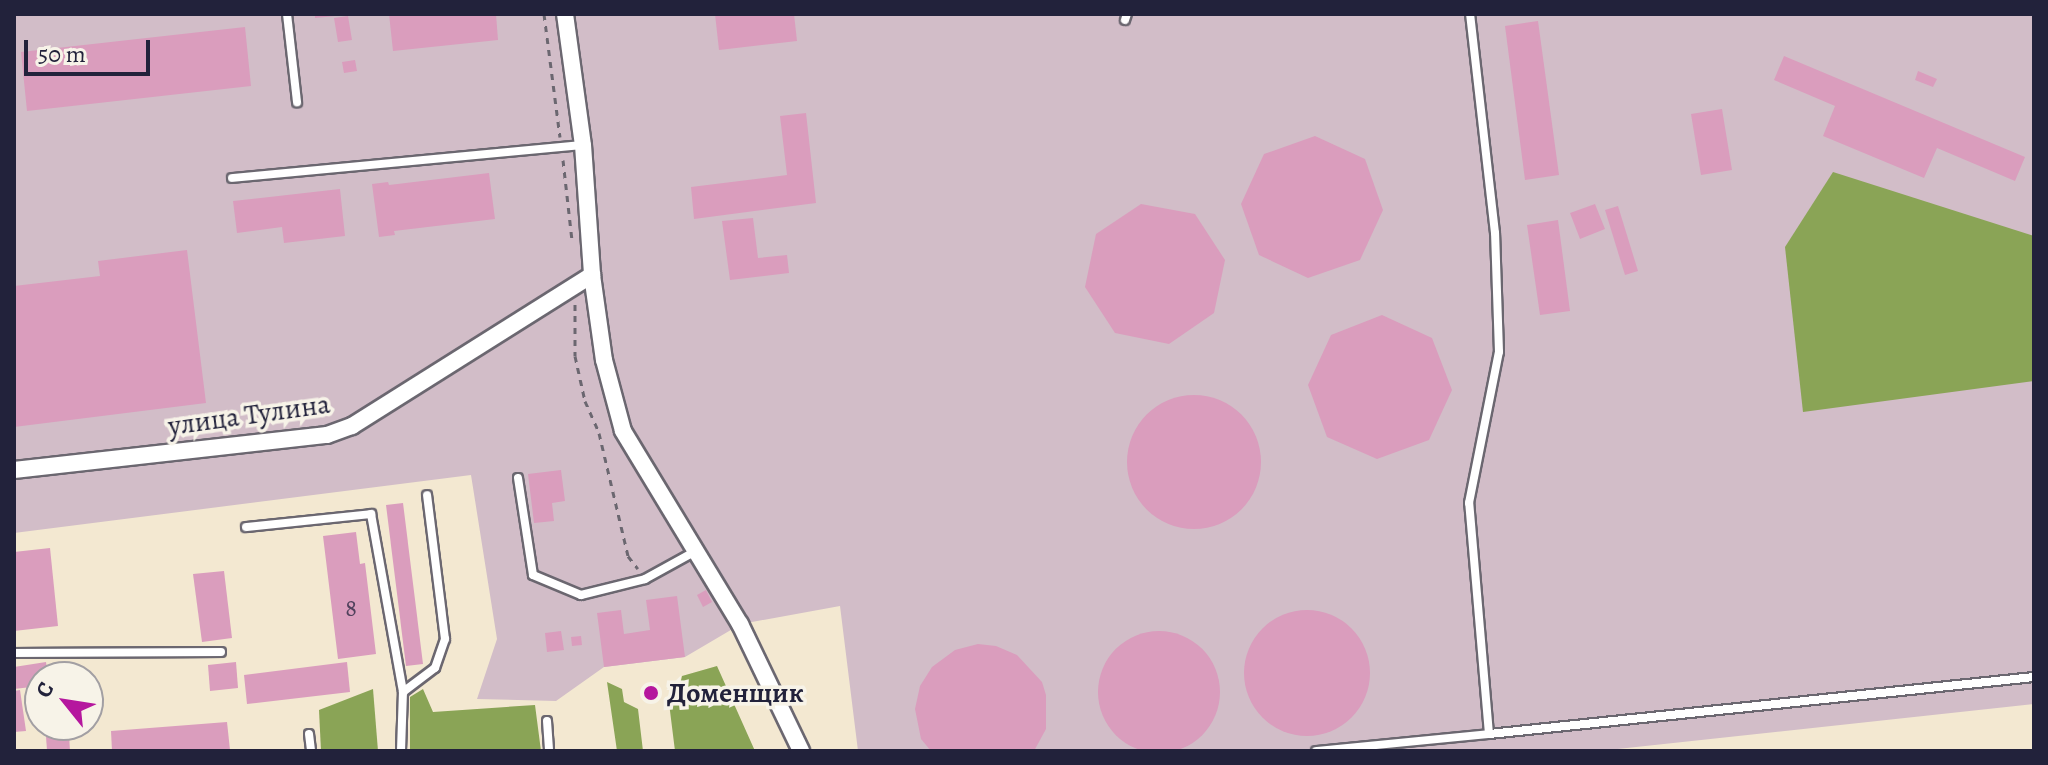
<!DOCTYPE html>
<meta charset="utf-8">
<style>
body{margin:0}
#map{position:relative;width:2048px;height:765px;overflow:hidden;background:#f3e8d1;font-family:Alegreya,serif}
div>[style]{position:absolute}
.industrial>*{inset:0;background:#d2bdc8}
.forest>*{inset:0;background:#8aa456}
.building>*{inset:0;background:#da9dbd}
.round{border-radius:50%}
.path>*{height:3px;margin-top:-1.5px;transform-origin:0;background:repeating-linear-gradient(90deg,#6b6770 0 6px,transparent 0 12px)}
.roads{filter:drop-shadow(2px 0 #6b6770) drop-shadow(-2px 0 #6b6770) drop-shadow(0 2px #6b6770) drop-shadow(0 -2px #6b6770)}
.lane>*{height:8px;margin:-4px;padding:0 4px;transform-origin:4px;border-radius:4px;background:#fff}
.street>*{height:16px;margin:-8px;padding:0 8px;transform-origin:8px;border-radius:8px;background:#fff}
.dots>*{width:22px;height:22px;translate:-50% -50%;box-sizing:border-box;border:4px solid #f7f3e8;border-radius:50%}
span{translate:-50% -50%;white-space:nowrap;text-align:center;line-height:1.15;-webkit-text-stroke:7px #f7f3e8;paint-order:stroke}
.number-label{font-size:24px;color:#50415c}
.number-label span{-webkit-text-stroke-width:0}
.street-label{font-size:28px;color:#22223b}
.poi-label{font-size:28px;color:#22223b;font-weight:700}
.left{translate:0 -50%;text-align:left}
.frame{position:absolute;inset:0;border:16px solid #22223b;pointer-events:none}
.north{position:absolute;left:24px;top:661px;width:80px;height:80px;box-sizing:border-box;background:#f7f3e8;border:2px solid #a29fa3;border-radius:50%;rotate:300deg;font-size:22px;font-weight:700;line-height:32px;text-align:center;color:#22223b}
.north::after{content:'';display:block;margin:auto;width:28px;height:36px;background:#b5179e;clip-path:polygon(50% 0,100% 100%,50% 72%,0 100%)}
.scale{position:absolute;left:24px;top:40px;width:126px;height:36px;box-sizing:border-box;border:4px solid #22223b;border-top:0;padding-left:10px;font-size:24px;line-height:28px;white-space:nowrap;color:#22223b;-webkit-text-stroke:6px #f7f3e8;paint-order:stroke}
</style>
<div id="map">
<div class="industrial">
<div style="clip-path:polygon(14px 14px,2034px 14px,2034px 704px,1599px 751px,858px 751px,840px 606px,741px 624px,685px 657px,604px 667px,556px 701px,477px 699px,497px 639px,471px 475px,14px 533px)"></div>
</div>
<div class="forest">
<div style="clip-path:polygon(1833px 172px,2034px 236px,2034px 381px,1803px 412px,1785px 247px)"></div>
<div style="clip-path:polygon(717px 666px,755px 751px,675px 751px,669px 703px,678px 693px,682px 676px)"></div>
<div style="clip-path:polygon(607px 682px,622px 689px,624px 702px,638px 709px,643px 751px,617px 751px)"></div>
<div style="clip-path:polygon(373px 689px,378px 751px,321px 751px,319px 710px)"></div>
<div style="clip-path:polygon(423px 689px,433px 712px,535px 705px,541px 751px,410px 751px,410px 697px)"></div>
</div>
<div class="building">
<div style="clip-path:polygon(315px 14px,335px 14px,335px 16px,315px 18px)"></div>
<div style="clip-path:polygon(389px 14px,496px 14px,498px 40px,393px 51px)"></div>
<div style="clip-path:polygon(715px 14px,794px 14px,797px 41px,719px 50px)"></div>
<div style="clip-path:polygon(348px 16px,352px 40px,338px 42px,334px 18px)"></div>
<div style="clip-path:polygon(1538px 21px,1559px 175px,1525px 180px,1505px 26px)"></div>
<div style="clip-path:polygon(245px 27px,251px 86px,27px 111px,21px 52px)"></div>
<div style="clip-path:polygon(1784px 56px,2025px 157px,2015px 181px,1937px 148px,1924px 178px,1823px 136px,1835px 106px,1774px 80px)"></div>
<div style="clip-path:polygon(355px 60px,357px 71px,344px 73px,342px 62px)"></div>
<div style="clip-path:polygon(1918px 71px,1937px 79px,1933px 87px,1915px 80px)"></div>
<div style="clip-path:polygon(1722px 109px,1732px 170px,1701px 175px,1691px 114px)"></div>
<div style="clip-path:polygon(806px 113px,816px 203px,694px 219px,691px 187px,787px 175px,780px 116px)"></div>
<div style="clip-path:polygon(1315px 136px,1365px 159px,1383px 210px,1360px 260px,1308px 278px,1259px 255px,1241px 204px,1264px 154px)"></div>
<div style="clip-path:polygon(489px 173px,495px 219px,394px 231px,395px 235px,379px 237px,372px 184px,388px 182px,389px 185px)"></div>
<div style="clip-path:polygon(340px 189px,345px 236px,284px 243px,282px 227px,237px 233px,233px 201px)"></div>
<div style="clip-path:polygon(1141px 204px,1195px 214px,1225px 260px,1214px 313px,1169px 344px,1115px 333px,1085px 287px,1096px 234px)"></div>
<div style="clip-path:polygon(1595px 204px,1605px 229px,1580px 239px,1570px 213px)"></div>
<div style="clip-path:polygon(1618px 206px,1638px 271px,1625px 275px,1605px 210px)"></div>
<div style="clip-path:polygon(753px 218px,758px 258px,787px 255px,789px 273px,730px 280px,722px 221px)"></div>
<div style="clip-path:polygon(1558px 220px,1570px 311px,1540px 315px,1527px 225px)"></div>
<div style="clip-path:polygon(187px 250px,206px 403px,14px 427px,14px 286px,100px 276px,98px 261px)"></div>
<div style="clip-path:polygon(1382px 315px,1432px 338px,1452px 390px,1429px 440px,1377px 459px,1327px 437px,1308px 385px,1331px 335px)"></div>
<div class="round" style="left:1127px;top:395px;width:134px;height:134px"></div>
<div style="clip-path:polygon(561px 470px,565px 501px,552px 503px,554px 521px,534px 523px,528px 474px)"></div>
<div style="clip-path:polygon(403px 503px,423px 664px,406px 666px,386px 505px)"></div>
<div style="clip-path:polygon(356px 532px,360px 564px,365px 563px,376px 654px,338px 659px,323px 536px)"></div>
<div style="clip-path:polygon(50px 548px,58px 626px,14px 631px,14px 552px)"></div>
<div style="clip-path:polygon(224px 571px,232px 638px,202px 642px,193px 574px)"></div>
<div style="clip-path:polygon(706px 590px,712px 602px,703px 607px,697px 595px)"></div>
<div style="clip-path:polygon(677px 596px,685px 657px,604px 667px,597px 613px,621px 610px,624px 634px,650px 630px,646px 600px)"></div>
<div class="round" style="left:1244px;top:610px;width:126px;height:126px"></div>
<div style="clip-path:polygon(561px 631px,564px 650px,547px 652px,545px 633px)"></div>
<div class="round" style="left:1098px;top:631px;width:122px;height:122px"></div>
<div style="clip-path:polygon(581px 636px,582px 645px,572px 646px,571px 637px)"></div>
<div style="clip-path:polygon(978px 644px,996px 646px,1017px 655px,1042px 682px,1046px 695px,1046px 729px,1034px 751px,931px 751px,921px 739px,915px 709px,920px 686px,932px 667px,955px 650px)"></div>
<div style="clip-path:polygon(46px 662px,48px 677px,40px 677px,40px 686px,14px 689px,14px 667px)"></div>
<div style="clip-path:polygon(236px 662px,238px 688px,210px 691px,208px 665px)"></div>
<div style="clip-path:polygon(347px 662px,350px 692px,247px 704px,244px 675px)"></div>
<div style="clip-path:polygon(20px 690px,26px 731px,14px 732px,14px 691px)"></div>
<div style="clip-path:polygon(227px 722px,230px 750px,112px 751px,111px 731px)"></div>
<div style="clip-path:polygon(69px 734px,70px 751px,47px 751px,46px 736px)"></div>
</div>
<div class="path">
<div style="left:544px;top:14px;width:124px;rotate:82.6deg"></div>
<div style="left:563px;top:160px;width:81px;rotate:83.6deg"></div>
<div style="left:575px;top:304px;width:52px;rotate:90deg"></div>
<div style="left:575px;top:356px;width:46px;rotate:77.5deg"></div>
<div style="left:585px;top:401px;width:35px;rotate:66deg"></div>
<div style="left:599px;top:433px;width:126px;rotate:76.7deg"></div>
<div style="left:628px;top:556px;width:16px;rotate:52deg"></div>
</div>
<div class="roads">
<div class="lane">
<div style="left:287px;top:14px;width:89px;rotate:83.5deg"></div>
<div style="left:1125px;top:20px;width:6px;rotate:-72deg"></div>
<div style="left:232px;top:178px;width:353px;rotate:-5.4deg"></div>
<div style="left:518px;top:478px;width:98px;rotate:81.2deg"></div>
<div style="left:533px;top:575px;width:52px;rotate:22.6deg"></div>
<div style="left:581px;top:595px;width:66px;rotate:-14deg"></div>
<div style="left:645px;top:579px;width:56px;rotate:-28.9deg"></div>
<div style="left:246px;top:527px;width:126px;rotate:-5.9deg"></div>
<div style="left:371px;top:514px;width:181px;rotate:79.8deg"></div>
<div style="left:14px;top:653px;width:207px;rotate:-0.3deg"></div>
<div style="left:547px;top:721px;width:30px;rotate:86deg"></div>
<div style="left:309px;top:734px;width:17px;rotate:83deg"></div>
<div style="left:1489px;top:734px;width:548px;rotate:-5.97deg"></div>
<div style="left:401px;top:751px;width:59px;rotate:-88.1deg"></div>
<div style="left:403px;top:692px;width:40px;rotate:-37deg"></div>
<div style="left:435px;top:668px;width:31px;rotate:-71deg"></div>
<div style="left:445px;top:639px;width:145px;rotate:-97.1deg"></div>
<div style="left:1316px;top:751px;width:174px;rotate:-5.6deg"></div>
<div style="left:1489px;top:734px;width:232px;rotate:-94.9deg"></div>
<div style="left:1469px;top:503px;width:154px;rotate:-78.8deg"></div>
<div style="left:1499px;top:352px;width:119px;rotate:-91.9deg"></div>
<div style="left:1495px;top:233px;width:220px;rotate:-96.5deg"></div>
</div>
<div class="street">
<div style="left:565px;top:14px;width:132px;rotate:82.2deg"></div>
<div style="left:583px;top:145px;width:130px;rotate:86deg"></div>
<div style="left:592px;top:275px;width:86px;rotate:82deg"></div>
<div style="left:604px;top:360px;width:73px;rotate:75deg"></div>
<div style="left:623px;top:431px;width:226px;rotate:58.8deg"></div>
<div style="left:740px;top:624px;width:141px;rotate:64.3deg"></div>
<div style="left:14px;top:470px;width:315px;rotate:-6.4deg"></div>
<div style="left:327px;top:435px;width:27px;rotate:-20deg"></div>
<div style="left:352px;top:426px;width:284px;rotate:-32.2deg"></div>
</div>
</div>
<div class="dots">
<div style="left:651px;top:693px;background:#b5179e"></div>
</div>
<div class="number-label">
<span style="left:351px;top:609px">8</span>
</div>
<div class="street-label">
<span style="left:249px;top:415px;rotate:-8deg">улица Тулина</span>
</div>
<div class="poi-label">
<span class="left" style="left:667px;top:693px">Доменщик</span>
</div>
<div class="frame"></div>
<div class="north">С</div>
<div class="scale">50 m</div>
</div>
